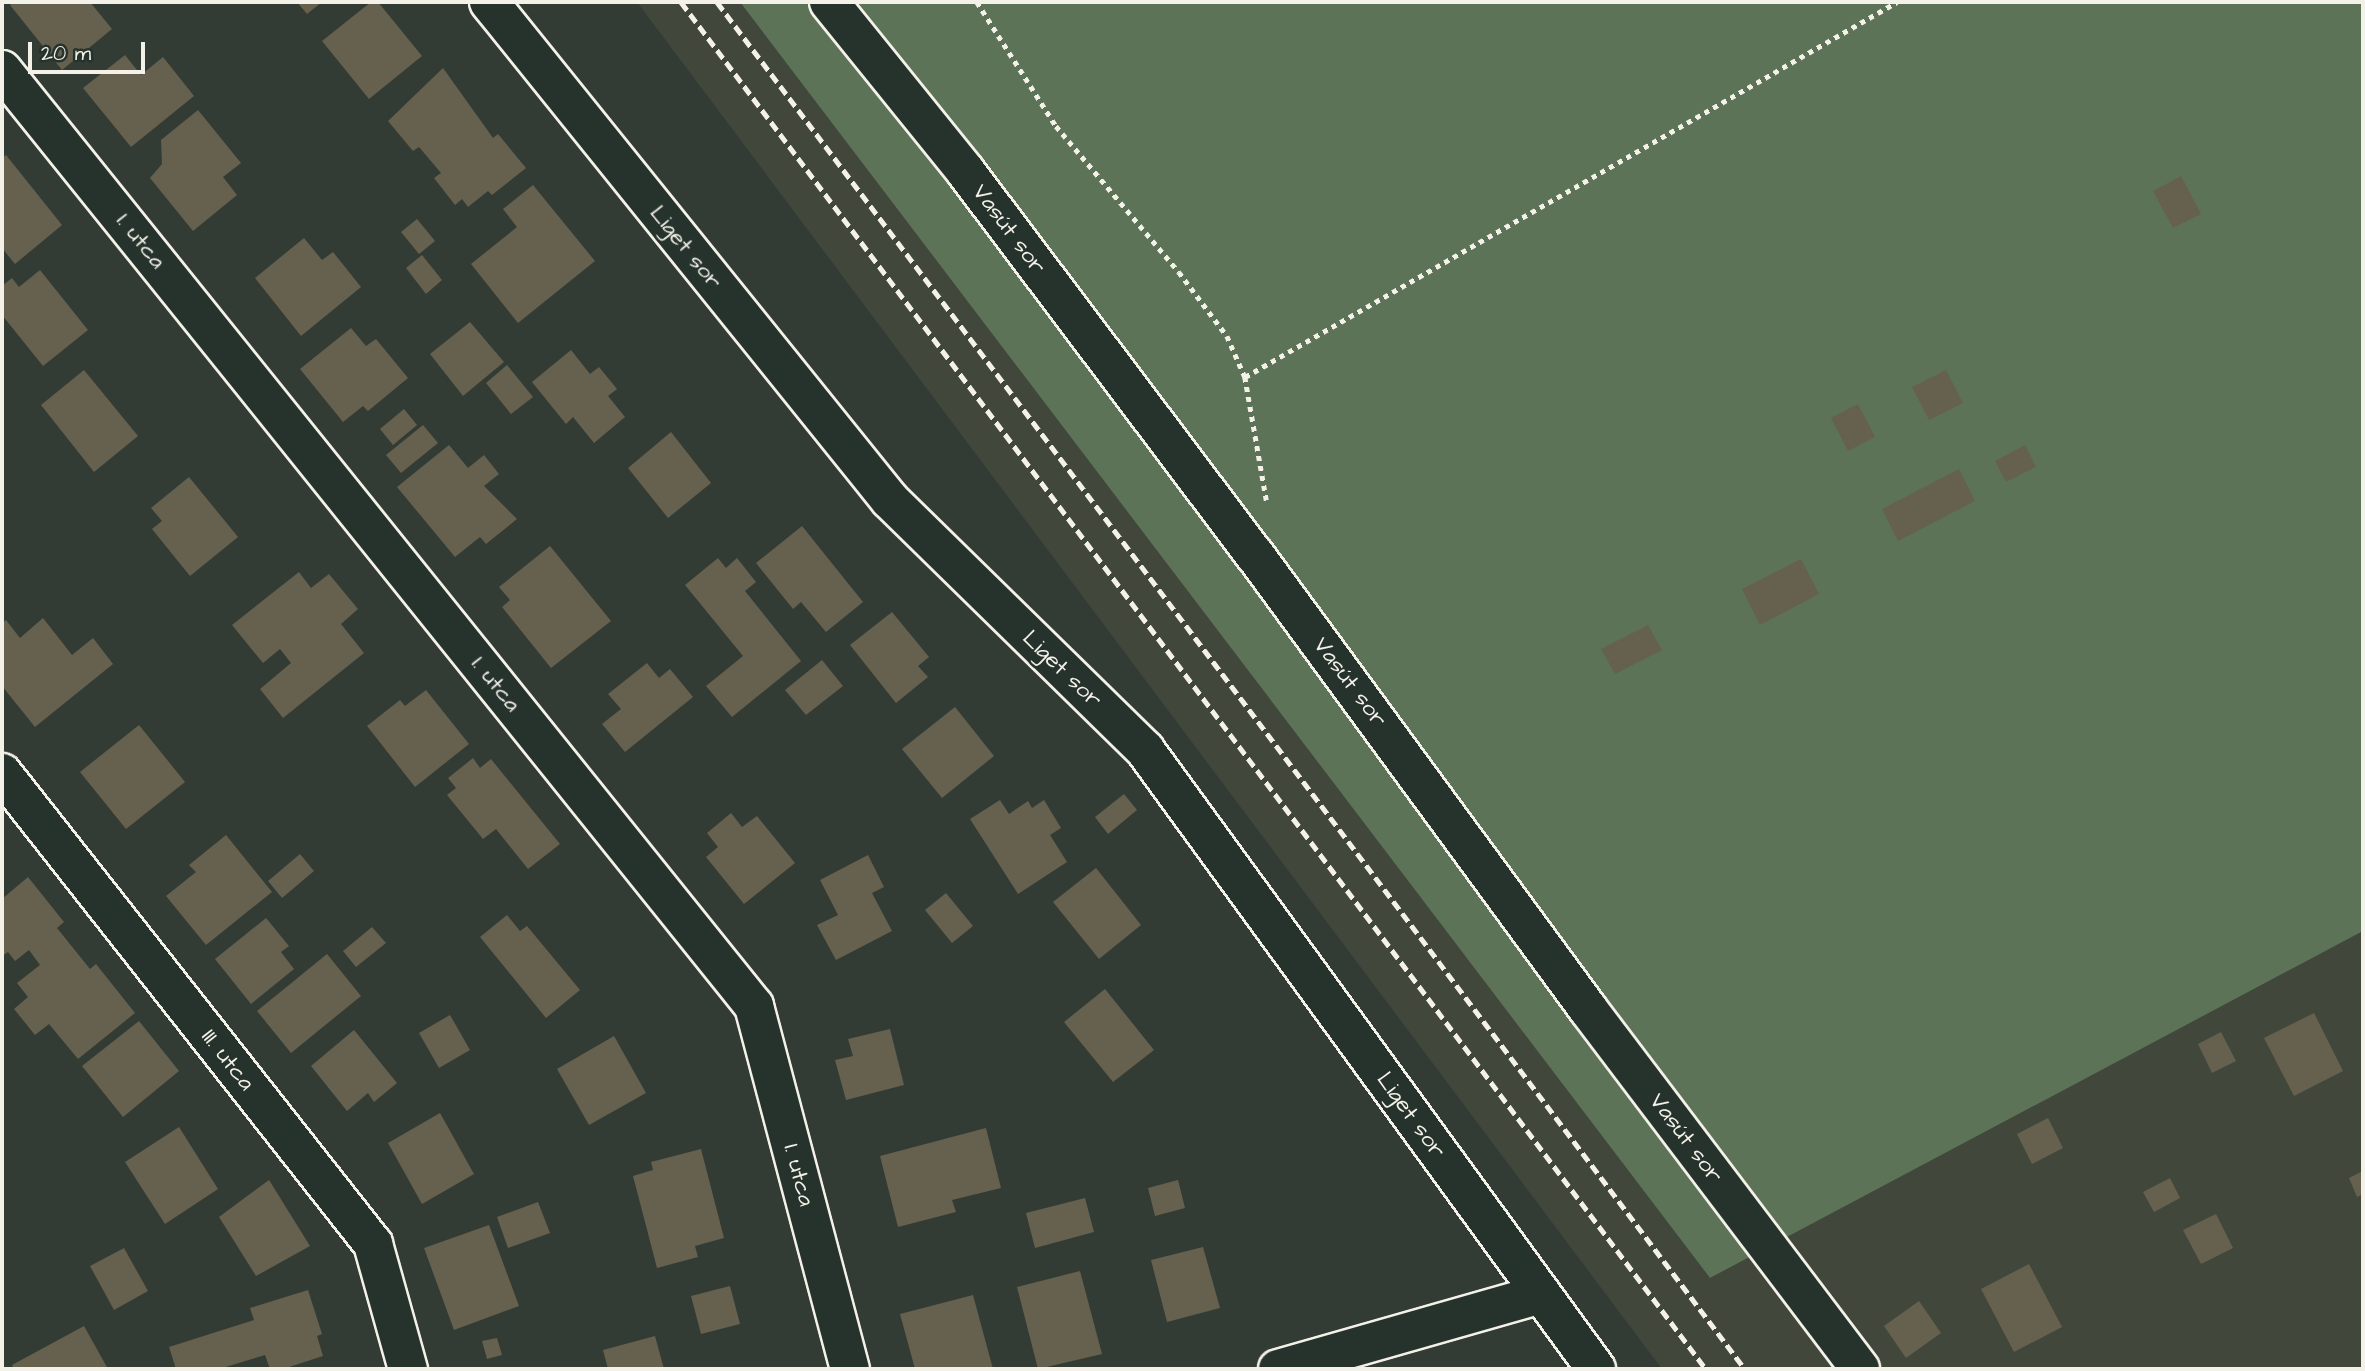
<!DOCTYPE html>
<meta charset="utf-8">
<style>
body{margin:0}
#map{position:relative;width:2365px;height:1371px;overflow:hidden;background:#333c34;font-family:"Architects Daughter",sans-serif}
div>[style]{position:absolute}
.built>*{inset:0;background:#42473c}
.green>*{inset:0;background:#5d7357}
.building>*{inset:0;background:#65614e}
.path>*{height:4.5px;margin-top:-2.25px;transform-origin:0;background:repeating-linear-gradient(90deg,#f4f1e8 0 5px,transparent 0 10px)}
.roads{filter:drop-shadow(2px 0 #f4f1e8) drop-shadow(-2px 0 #f4f1e8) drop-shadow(0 2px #f4f1e8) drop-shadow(0 -2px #f4f1e8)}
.minor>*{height:38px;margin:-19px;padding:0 19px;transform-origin:19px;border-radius:19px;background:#26332d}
.rail>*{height:5px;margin-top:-2.5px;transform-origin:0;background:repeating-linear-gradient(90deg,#f4f1e8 0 10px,transparent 0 15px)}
span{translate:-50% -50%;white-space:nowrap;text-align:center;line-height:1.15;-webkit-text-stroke:5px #26332d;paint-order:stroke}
.street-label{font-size:23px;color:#f4f1e8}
.frame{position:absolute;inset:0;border:4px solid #f4f1e8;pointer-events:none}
.scale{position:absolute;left:28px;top:42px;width:117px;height:32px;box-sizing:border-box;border:4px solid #f4f1e8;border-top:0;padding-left:9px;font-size:21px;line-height:24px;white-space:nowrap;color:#f4f1e8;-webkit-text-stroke:5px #26332d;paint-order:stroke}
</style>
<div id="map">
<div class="built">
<div style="clip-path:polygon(637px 2px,740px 2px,1710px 1278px,2363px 931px,2363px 1369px,1662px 1369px)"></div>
</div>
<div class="green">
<div style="clip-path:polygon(740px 2px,2363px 2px,2363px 931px,1710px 1278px)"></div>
</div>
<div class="building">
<div style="clip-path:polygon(14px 2px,90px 2px,112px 29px,62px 70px,10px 5px)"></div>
<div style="clip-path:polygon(297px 2px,322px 2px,307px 14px)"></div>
<div style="clip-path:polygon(371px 2px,378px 2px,422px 56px,369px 99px,322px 41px)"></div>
<div style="clip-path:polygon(125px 55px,141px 75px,163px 57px,194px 96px,131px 147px,83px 88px)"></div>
<div style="clip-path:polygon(443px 68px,493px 138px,498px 134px,526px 168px,492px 195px,488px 191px,468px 207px,462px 199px,455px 205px,434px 178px,441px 173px,419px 147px,413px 151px,388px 121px)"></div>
<div style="clip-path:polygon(198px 110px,241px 163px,223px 177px,237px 195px,193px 231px,150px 178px,162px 164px,161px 140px)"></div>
<div style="clip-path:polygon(6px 155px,62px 225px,15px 264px,2px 248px,2px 158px)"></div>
<div style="clip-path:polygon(2181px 176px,2201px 214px,2173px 228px,2153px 191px)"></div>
<div style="clip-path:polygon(533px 185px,595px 261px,518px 323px,471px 264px,517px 227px,503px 209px)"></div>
<div style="clip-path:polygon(417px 219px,435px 241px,419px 254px,401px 232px)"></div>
<div style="clip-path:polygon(304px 238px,322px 260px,333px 252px,361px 287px,301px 336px,255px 278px)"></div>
<div style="clip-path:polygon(422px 255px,442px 280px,426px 294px,406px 268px)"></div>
<div style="clip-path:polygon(40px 270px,88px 330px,43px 366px,2px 315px,2px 286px,12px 278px,19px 287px)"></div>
<div style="clip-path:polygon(470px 322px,504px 362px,463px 396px,430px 354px)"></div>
<div style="clip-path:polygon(351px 328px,366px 346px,376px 339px,408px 378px,368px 411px,363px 406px,343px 422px,300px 369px)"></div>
<div style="clip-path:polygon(571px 350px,590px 374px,599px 367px,617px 389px,608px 396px,625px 417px,594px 443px,573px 417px,566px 424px,532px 382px)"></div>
<div style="clip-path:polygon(507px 365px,533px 397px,511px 414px,486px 383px)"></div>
<div style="clip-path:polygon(84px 370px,138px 436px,94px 472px,41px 405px)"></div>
<div style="clip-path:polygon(1946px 370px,1963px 403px,1929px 420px,1912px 387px)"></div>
<div style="clip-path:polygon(1858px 404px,1875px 437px,1848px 451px,1831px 418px)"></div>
<div style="clip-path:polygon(404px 409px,417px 425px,393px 445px,380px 429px)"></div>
<div style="clip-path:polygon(423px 425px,438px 443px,401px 473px,386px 455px)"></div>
<div style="clip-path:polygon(671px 432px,711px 483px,668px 518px,628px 468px)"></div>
<div style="clip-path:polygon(449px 445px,468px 468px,484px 455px,499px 474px,484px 486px,517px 519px,486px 544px,480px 537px,455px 557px,397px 487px)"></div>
<div style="clip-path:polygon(2025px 445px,2036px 467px,2006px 482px,1995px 461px)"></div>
<div style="clip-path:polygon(1959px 469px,1975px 501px,1898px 541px,1882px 509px)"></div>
<div style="clip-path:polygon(189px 477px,238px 537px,190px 576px,152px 529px,162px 521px,151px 508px)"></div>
<div style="clip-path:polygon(802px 526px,863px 602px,826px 632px,801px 602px,793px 609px,756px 563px)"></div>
<div style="clip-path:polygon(550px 546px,611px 621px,551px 668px,502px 607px,510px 600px,499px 587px)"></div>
<div style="clip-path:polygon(718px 558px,726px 568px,737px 558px,756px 582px,745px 591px,801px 661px,732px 717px,706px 686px,743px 656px,685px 585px)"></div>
<div style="clip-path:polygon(1801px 559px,1819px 594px,1760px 625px,1742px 589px)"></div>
<div style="clip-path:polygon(299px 572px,311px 588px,329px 574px,358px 609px,341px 624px,364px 653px,283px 718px,260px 689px,291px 663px,280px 649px,263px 663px,232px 625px)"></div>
<div style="clip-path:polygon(892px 612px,929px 657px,918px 666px,928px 677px,896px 703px,850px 645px)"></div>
<div style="clip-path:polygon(43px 618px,72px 655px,93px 638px,113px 664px,35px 727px,2px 686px,2px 623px,6px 620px,20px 638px)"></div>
<div style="clip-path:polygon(1648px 625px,1662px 650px,1615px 674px,1601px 649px)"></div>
<div style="clip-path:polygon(822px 660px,843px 686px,806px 715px,785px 690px)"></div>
<div style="clip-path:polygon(647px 663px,659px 678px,670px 669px,693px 697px,625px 752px,602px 724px,621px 709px,608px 694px)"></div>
<div style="clip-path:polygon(426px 690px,469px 744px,415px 787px,367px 726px,400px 700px,405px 706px)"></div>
<div style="clip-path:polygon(955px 707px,994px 756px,942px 798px,902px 749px)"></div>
<div style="clip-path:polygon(139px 725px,185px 782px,126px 829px,80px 772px)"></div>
<div style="clip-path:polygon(473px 758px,480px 768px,491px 759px,560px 844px,528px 869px,496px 829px,483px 839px,447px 795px,456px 788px,448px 778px)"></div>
<div style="clip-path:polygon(1124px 794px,1137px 810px,1108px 834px,1095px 817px)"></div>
<div style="clip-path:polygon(1000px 800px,1009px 814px,1028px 801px,1032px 808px,1044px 800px,1061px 828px,1050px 835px,1067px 862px,1018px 894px,970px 819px)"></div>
<div style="clip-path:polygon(731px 813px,742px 827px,757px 816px,795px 863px,744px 904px,706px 857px,718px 847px,707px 833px)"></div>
<div style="clip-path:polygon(226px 835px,272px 892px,206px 945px,166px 896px,196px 872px,189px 865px)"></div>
<div style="clip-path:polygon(300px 854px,314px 871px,282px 898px,268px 881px)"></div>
<div style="clip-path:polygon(868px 855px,884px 887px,872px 893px,892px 931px,836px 960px,817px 925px,838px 915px,820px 880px)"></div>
<div style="clip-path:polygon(1096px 868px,1141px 925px,1099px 959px,1053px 902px)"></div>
<div style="clip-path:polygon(28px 877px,64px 922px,57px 928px,90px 969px,96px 964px,135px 1013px,78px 1059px,49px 1024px,35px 1035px,14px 1009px,28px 997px,17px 983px,40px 965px,29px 950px,15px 961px,8px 952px,2px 956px,2px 899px)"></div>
<div style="clip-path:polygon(946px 893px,973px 926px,952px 943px,925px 910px)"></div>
<div style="clip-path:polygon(507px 915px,520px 931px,527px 926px,580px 990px,546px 1018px,480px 937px)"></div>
<div style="clip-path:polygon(266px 918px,289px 946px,281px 952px,294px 969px,251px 1004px,215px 959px)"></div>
<div style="clip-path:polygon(372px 927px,386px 943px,356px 967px,343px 951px)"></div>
<div style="clip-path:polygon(327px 954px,361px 996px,291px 1053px,257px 1011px)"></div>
<div style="clip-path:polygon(1105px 989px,1154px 1050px,1113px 1082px,1064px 1022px)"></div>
<div style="clip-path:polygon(2314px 1013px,2343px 1071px,2294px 1096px,2264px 1038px)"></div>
<div style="clip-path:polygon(450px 1015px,470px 1050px,439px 1068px,419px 1033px)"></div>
<div style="clip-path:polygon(139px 1021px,179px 1071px,123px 1117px,82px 1066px)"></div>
<div style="clip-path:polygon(890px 1029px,904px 1085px,846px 1100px,835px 1060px,853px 1056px,848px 1039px)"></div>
<div style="clip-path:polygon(354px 1030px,397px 1083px,374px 1102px,368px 1093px,347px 1111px,311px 1066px)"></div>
<div style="clip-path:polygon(2221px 1032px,2236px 1061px,2212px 1073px,2198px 1044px)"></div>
<div style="clip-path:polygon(614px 1036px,646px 1093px,589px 1125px,557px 1069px)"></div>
<div style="clip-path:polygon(440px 1113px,474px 1174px,422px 1204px,388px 1143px)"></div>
<div style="clip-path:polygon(2048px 1118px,2063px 1148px,2032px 1164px,2017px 1134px)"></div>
<div style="clip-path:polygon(179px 1127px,218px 1189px,165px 1224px,125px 1162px)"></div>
<div style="clip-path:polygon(986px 1128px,1001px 1188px,952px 1200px,956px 1212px,898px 1227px,880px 1156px)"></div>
<div style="clip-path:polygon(701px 1149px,724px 1238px,695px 1246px,698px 1257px,657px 1268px,633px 1176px,653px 1170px,651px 1162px)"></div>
<div style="clip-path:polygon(2363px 1171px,2363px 1194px,2357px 1197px,2349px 1178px)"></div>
<div style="clip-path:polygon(2170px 1178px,2180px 1198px,2154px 1212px,2143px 1192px)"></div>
<div style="clip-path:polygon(269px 1180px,310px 1246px,256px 1276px,219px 1217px)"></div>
<div style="clip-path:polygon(1178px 1180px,1185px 1208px,1155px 1216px,1148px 1188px)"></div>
<div style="clip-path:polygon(1085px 1198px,1094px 1232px,1035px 1248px,1026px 1213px)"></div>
<div style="clip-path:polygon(538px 1202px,550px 1233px,508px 1248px,497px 1217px)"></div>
<div style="clip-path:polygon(2216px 1214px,2233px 1248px,2201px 1264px,2183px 1230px)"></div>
<div style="clip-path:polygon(489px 1225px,519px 1306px,454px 1330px,424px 1248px)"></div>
<div style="clip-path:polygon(1203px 1247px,1220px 1308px,1167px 1322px,1151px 1260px)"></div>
<div style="clip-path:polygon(124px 1248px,148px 1291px,114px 1310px,90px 1266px)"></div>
<div style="clip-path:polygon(2029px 1264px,2062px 1327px,2014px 1352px,1981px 1289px)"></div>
<div style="clip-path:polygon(1080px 1271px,1102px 1354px,1038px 1369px,1017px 1287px)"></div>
<div style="clip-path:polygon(730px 1286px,740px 1324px,701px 1334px,691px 1296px)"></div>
<div style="clip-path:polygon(308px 1290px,322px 1334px,317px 1336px,323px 1356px,283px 1369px,270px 1369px,265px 1355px,219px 1369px,176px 1369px,169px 1347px,254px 1320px,250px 1308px)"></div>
<div style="clip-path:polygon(973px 1295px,993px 1369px,915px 1369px,900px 1314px)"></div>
<div style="clip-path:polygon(1919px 1301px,1941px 1333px,1906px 1358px,1884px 1326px)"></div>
<div style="clip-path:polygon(84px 1326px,108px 1369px,14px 1369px,12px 1365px)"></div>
<div style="clip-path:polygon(655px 1336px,664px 1369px,608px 1369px,603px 1350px)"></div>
<div style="clip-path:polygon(497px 1338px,502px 1355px,487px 1359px,482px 1341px)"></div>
</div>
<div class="path">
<div style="left:977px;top:2px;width:147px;rotate:57.5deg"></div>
<div style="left:1056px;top:126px;width:191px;rotate:49.9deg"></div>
<div style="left:1179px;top:272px;width:80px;rotate:53.1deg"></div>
<div style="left:1227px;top:336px;width:45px;rotate:66.3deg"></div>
<div style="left:1245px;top:377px;width:128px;rotate:80.1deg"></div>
<div style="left:1245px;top:377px;width:752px;rotate:-29.91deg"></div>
</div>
<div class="roads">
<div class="minor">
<div style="left:489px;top:2px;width:639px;rotate:51.16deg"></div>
<div style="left:890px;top:500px;width:357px;rotate:44.4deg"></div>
<div style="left:1145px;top:750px;width:766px;rotate:53.92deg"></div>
<div style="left:829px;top:2px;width:218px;rotate:51.1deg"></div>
<div style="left:966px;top:172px;width:480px;rotate:53deg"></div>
<div style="left:1255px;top:555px;width:563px;rotate:53.74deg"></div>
<div style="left:1588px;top:1009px;width:451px;rotate:52.9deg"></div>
<div style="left:2px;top:70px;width:1201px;rotate:51.22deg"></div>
<div style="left:754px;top:1006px;width:375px;rotate:75.2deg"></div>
<div style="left:2px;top:773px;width:600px;rotate:51.77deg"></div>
<div style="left:373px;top:1244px;width:130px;rotate:74.4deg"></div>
<div style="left:1278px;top:1369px;width:273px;rotate:-15.9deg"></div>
</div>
</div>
<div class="rail">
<div style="left:681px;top:2px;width:1709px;rotate:53.14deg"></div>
<div style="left:717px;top:2px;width:1710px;rotate:53.06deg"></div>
</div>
<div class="street-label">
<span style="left:1009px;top:229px;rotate:53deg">Vasút sor</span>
<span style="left:141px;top:241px;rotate:51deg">I. utca</span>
<span style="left:686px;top:247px;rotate:51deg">Liget sor</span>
<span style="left:1062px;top:669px;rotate:44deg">Liget sor</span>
<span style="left:1350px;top:682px;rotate:53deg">Vasút sor</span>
<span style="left:496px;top:684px;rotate:51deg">I. utca</span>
<span style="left:228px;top:1060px;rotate:52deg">III. utca</span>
<span style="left:1411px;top:1115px;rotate:54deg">Liget sor</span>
<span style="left:1686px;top:1138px;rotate:53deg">Vasút sor</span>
<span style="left:799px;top:1175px;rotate:75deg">I. utca</span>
</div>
<div class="frame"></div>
<div class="scale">20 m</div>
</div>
